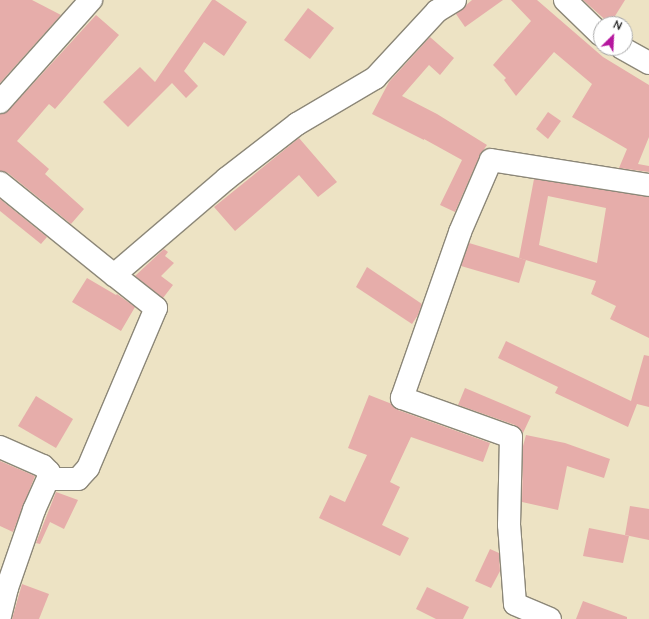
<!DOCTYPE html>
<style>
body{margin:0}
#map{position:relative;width:649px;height:619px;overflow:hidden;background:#ede3c4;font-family:"Architects Daughter",sans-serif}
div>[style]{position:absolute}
.building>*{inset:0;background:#e6adaa}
.roads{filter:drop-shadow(1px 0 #8c8778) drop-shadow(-1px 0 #8c8778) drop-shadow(0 1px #8c8778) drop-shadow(0 -1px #8c8778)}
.minor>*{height:22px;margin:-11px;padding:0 11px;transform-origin:11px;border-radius:11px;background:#fff}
span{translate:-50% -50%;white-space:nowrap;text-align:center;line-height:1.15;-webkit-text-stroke:3px #fff;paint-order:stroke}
.north{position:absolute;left:593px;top:16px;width:40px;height:40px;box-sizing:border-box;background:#fff;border:1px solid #aaa;border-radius:50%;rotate:24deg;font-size:11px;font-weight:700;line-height:16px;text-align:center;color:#2b2b2b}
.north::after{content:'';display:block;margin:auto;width:14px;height:18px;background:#b5179e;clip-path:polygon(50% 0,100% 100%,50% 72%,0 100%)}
</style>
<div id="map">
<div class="building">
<div style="clip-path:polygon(0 0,32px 0,61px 15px,0 83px)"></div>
<div style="clip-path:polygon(212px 0,215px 0,247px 22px,224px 56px,204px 42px,184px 71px,198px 86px,186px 98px,172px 83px,128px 127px,103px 102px,140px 67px,155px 82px)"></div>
<div style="clip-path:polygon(472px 0,503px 0,465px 27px,456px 14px)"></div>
<div style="clip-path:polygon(511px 0,537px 0,603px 57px,649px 85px,649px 137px,638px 164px,649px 166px,649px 172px,619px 168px,627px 149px,572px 117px,592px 84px,554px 52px,516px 96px,504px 80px,506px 78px,493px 65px,531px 21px)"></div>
<div style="clip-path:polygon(583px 0,625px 0,610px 24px)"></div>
<div style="clip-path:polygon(308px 8px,334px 28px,310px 59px,284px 40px)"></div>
<div style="clip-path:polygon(96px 15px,119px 35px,55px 109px,49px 104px,17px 141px,49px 169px,45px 174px,84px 209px,71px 224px,8px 173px,0 171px,0 114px,9px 110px)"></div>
<div style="clip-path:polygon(430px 37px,454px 58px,440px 75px,429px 65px,402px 96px,437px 114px,487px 145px,480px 155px,455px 212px,440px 205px,462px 160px,424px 139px,424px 140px,372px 114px,389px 82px)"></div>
<div style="clip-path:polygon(548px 112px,561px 121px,548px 139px,536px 129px)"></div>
<div style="clip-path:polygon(299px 138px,337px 182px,318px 197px,299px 175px,235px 231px,214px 207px)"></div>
<div style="clip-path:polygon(evenodd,534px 179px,649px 197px,649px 338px,610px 319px,616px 306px,591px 294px,596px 281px,519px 258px,534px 179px,548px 196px,606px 208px,597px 263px,539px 245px,548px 196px)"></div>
<div style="clip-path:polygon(0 199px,47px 237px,41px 244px,0 211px)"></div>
<div style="clip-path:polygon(469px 243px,526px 260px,519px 283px,461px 266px)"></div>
<div style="clip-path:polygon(164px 249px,168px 252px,165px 256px,174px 263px,161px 276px,173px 285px,163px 298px,135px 276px)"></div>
<div style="clip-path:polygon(367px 267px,422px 304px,418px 315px,412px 324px,356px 287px)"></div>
<div style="clip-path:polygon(87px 278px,116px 295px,117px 294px,135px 307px,121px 331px,72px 302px)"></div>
<div style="clip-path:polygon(506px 341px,631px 401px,644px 355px,649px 356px,649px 407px,637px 404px,628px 427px,555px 393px,558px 387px,498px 358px)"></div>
<div style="clip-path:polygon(465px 388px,531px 416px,523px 433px,515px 425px,458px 405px)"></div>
<div style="clip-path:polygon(369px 395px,392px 404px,398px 410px,490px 443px,483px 462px,411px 437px,390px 482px,400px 487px,382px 525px,409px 538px,400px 556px,319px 518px,330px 495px,345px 502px,367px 455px,348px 448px)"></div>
<div style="clip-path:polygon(36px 396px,73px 419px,56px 448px,18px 426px)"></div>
<div style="clip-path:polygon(526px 435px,565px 443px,610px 459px,604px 478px,567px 466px,558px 510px,522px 502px,523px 446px)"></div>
<div style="clip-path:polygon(0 461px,35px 476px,13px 532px,0 526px)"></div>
<div style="clip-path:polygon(56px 492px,78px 500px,64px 529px,50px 522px,40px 544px,36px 543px)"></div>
<div style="clip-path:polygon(630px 506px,649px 509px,649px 540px,625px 535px)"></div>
<div style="clip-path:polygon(589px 528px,629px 536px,623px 563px,583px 556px)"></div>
<div style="clip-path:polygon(490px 549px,499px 553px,500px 571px,491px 588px,475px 581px)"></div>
<div style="clip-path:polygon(22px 584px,49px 594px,39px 619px,12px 619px)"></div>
<div style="clip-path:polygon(427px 587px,469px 607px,463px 619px,436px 619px,416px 609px)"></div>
<div style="clip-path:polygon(583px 601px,627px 617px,627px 619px,576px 619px)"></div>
</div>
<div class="roads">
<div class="minor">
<div style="left:565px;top:0;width:50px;rotate:44.2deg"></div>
<div style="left:622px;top:48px;width:31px;rotate:29deg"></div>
<div style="left:0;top:102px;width:137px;rotate:-48.3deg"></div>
<div style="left:0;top:183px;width:146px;rotate:38.9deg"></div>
<div style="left:0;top:447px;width:47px;rotate:23.8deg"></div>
<div style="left:43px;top:466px;width:8px;rotate:45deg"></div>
<div style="left:49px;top:472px;width:7px;rotate:98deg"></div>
<div style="left:0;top:616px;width:29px;rotate:-76deg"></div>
<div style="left:7px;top:588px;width:83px;rotate:-70.9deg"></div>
<div style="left:34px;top:510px;width:34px;rotate:-66deg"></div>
<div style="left:48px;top:479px;width:30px"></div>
<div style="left:78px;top:479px;width:15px;rotate:-48deg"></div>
<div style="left:88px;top:468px;width:174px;rotate:-67deg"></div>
<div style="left:156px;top:308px;width:53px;rotate:-141.8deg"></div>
<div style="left:114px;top:275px;width:148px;rotate:-40.6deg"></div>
<div style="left:226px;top:179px;width:90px;rotate:-37.8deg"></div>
<div style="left:297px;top:124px;width:91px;rotate:-30.5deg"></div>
<div style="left:375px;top:78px;width:91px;rotate:-47.2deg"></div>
<div style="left:437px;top:11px;width:21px;rotate:-31deg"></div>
<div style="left:550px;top:619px;width:38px;rotate:-157deg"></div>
<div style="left:515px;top:604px;width:79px;rotate:-94.3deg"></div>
<div style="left:509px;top:525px;width:88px;rotate:-88.7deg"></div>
<div style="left:511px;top:437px;width:116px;rotate:-160.3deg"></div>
<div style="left:402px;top:398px;width:176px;rotate:-70.7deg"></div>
<div style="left:460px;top:232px;width:78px;rotate:-66.7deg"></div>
<div style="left:491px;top:160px;width:160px;rotate:9deg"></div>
</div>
</div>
<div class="north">N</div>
</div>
